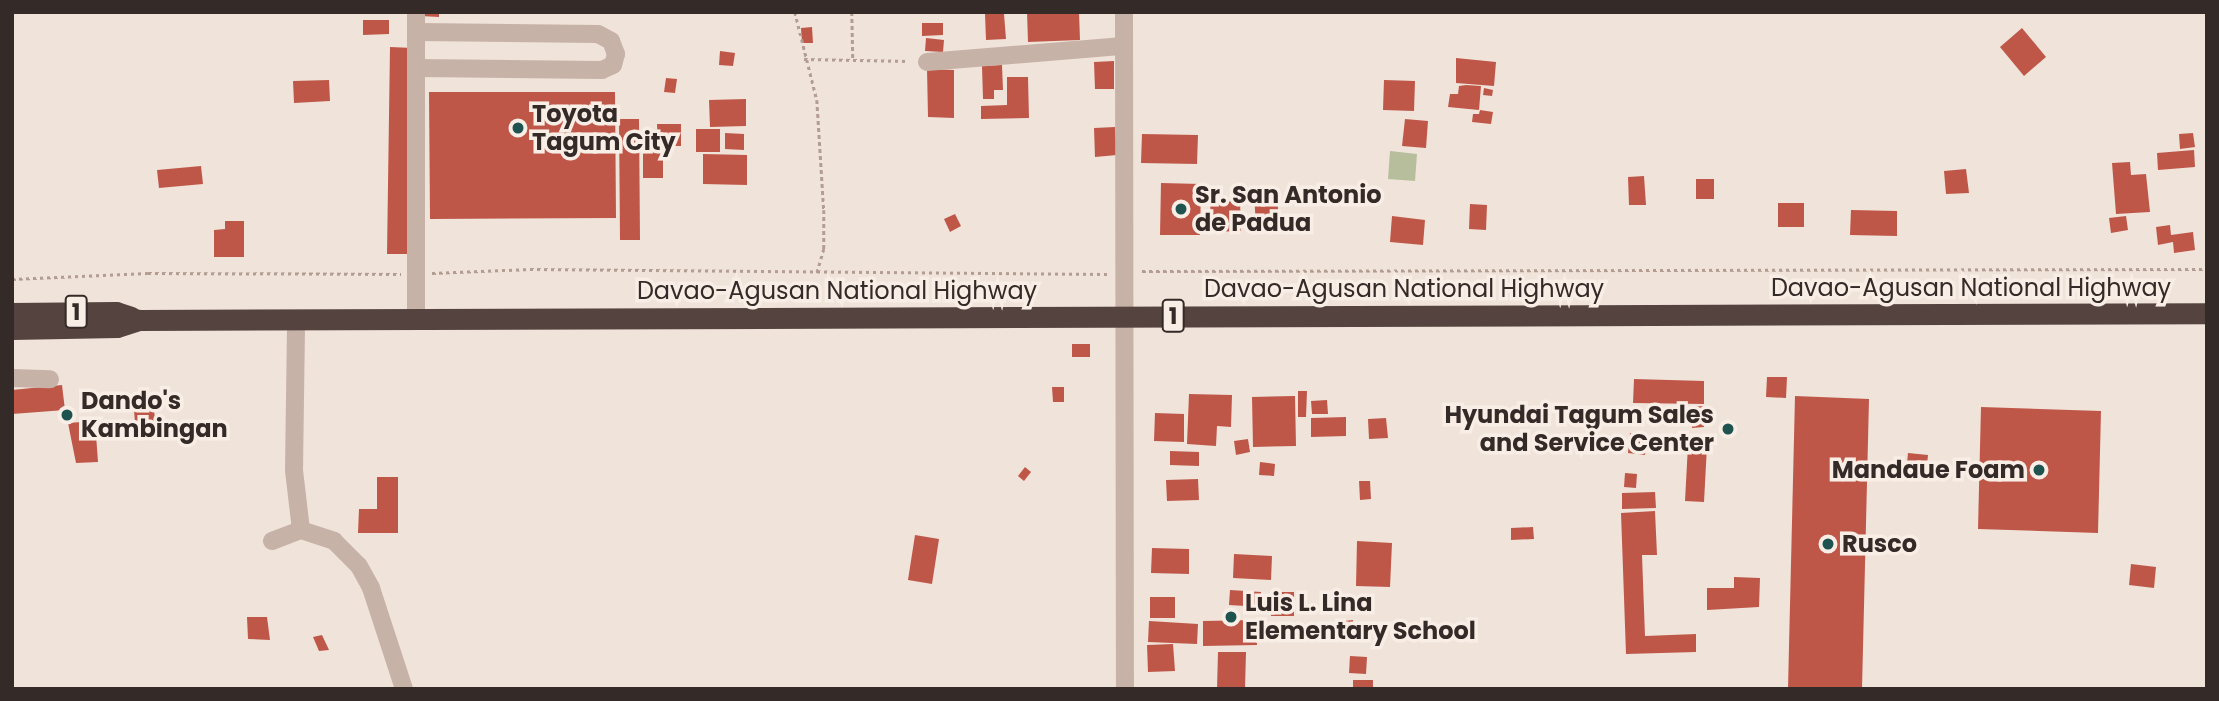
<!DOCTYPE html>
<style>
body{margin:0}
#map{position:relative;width:2219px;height:701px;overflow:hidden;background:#f0e3da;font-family:Poppins,sans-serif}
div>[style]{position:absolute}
.green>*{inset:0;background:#b7be9b}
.building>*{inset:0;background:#bf5749}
.path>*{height:2.5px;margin-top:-1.25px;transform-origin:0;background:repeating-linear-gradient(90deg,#b39c91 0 3.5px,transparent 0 7px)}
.minor>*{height:18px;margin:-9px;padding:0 9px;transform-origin:9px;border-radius:9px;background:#c7b2a7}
.highway>*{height:21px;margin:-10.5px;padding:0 10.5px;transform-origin:10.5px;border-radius:10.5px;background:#54433f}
.dots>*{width:19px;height:19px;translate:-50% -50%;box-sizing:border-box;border:4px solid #f8eee6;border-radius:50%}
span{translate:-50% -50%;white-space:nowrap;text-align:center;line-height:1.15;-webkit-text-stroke:7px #f8eee6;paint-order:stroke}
.shield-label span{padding:2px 5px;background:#f8eee6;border:2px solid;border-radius:5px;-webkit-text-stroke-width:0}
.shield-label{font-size:23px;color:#342a27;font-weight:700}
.poi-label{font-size:24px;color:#342a27;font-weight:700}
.left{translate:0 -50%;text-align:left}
.right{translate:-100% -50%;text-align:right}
.street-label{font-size:24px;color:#342a27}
.frame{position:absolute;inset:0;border:14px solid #342a27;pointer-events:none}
</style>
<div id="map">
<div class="green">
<div style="clip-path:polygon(1390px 151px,1417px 154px,1415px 181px,1388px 179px)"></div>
</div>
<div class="building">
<div style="clip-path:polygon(421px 12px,439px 12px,439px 17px,421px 16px)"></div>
<div style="clip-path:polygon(1027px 12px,1079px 12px,1080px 40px,1028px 42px)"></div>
<div style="clip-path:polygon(985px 14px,1004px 14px,1006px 39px,986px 40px)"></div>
<div style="clip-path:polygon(363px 20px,389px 20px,389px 34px,363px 35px)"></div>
<div style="clip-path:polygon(922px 23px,943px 23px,943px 35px,922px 36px)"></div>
<div style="clip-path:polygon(812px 27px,813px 43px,802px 43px,801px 28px)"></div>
<div style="clip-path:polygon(2022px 28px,2046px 57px,2024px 76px,2000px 47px)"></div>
<div style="clip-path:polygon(926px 38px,944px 40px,943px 52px,925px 51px)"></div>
<div style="clip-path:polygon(390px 47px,413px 48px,409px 254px,387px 254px)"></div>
<div style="clip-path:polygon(720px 51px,735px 53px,733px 66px,719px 65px)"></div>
<div style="clip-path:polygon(1456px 58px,1496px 62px,1494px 86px,1456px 83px)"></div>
<div style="clip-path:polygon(1114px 61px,1114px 89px,1095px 89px,1094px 62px)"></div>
<div style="clip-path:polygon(1002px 65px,1003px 90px,994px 90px,994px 99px,983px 99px,982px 66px)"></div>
<div style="clip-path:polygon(927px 69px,954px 70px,954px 118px,928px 117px)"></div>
<div style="clip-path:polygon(1007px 77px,1028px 77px,1029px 118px,981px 119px,981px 106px,1007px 105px)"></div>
<div style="clip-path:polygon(666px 78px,677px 79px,675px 93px,664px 92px)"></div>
<div style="clip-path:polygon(329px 80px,330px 101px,294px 103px,293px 81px)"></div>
<div style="clip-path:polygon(1384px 80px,1415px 81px,1414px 111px,1383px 110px)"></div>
<div style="clip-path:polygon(1466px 85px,1481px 86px,1479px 110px,1448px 107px,1450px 94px,1458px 94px,1459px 86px)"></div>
<div style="clip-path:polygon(1484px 88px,1493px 90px,1492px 96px,1483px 95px)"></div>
<div style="clip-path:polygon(429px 92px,615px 92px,616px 218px,430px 219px)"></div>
<div style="clip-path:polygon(746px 99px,746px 126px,710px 127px,709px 100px)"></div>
<div style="clip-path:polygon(1480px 110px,1493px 112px,1491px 124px,1472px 122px,1473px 114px,1479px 114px)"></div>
<div style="clip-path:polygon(619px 119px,639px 119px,640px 240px,620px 240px)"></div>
<div style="clip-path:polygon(1405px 119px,1428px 121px,1426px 148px,1402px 146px)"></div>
<div style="clip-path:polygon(657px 124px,681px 124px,681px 146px,658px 146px)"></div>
<div style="clip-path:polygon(1115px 127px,1117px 155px,1095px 157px,1094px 128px)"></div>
<div style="clip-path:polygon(696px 129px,720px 129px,720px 152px,696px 152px)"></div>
<div style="clip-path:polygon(725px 133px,744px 134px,744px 150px,725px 149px)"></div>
<div style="clip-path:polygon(2193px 133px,2195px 147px,2180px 149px,2179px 134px)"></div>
<div style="clip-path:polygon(1142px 134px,1198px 135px,1197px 164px,1141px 163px)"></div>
<div style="clip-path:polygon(2194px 150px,2195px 167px,2158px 170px,2157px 153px)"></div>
<div style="clip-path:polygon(643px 151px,663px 151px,663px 178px,643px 178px)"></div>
<div style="clip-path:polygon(703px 154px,747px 155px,747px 185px,703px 184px)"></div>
<div style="clip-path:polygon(2130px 162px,2131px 175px,2146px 174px,2150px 212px,2116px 214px,2112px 163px)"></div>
<div style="clip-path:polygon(201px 166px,203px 184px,159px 188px,157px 170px)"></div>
<div style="clip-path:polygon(1966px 169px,1969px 193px,1946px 194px,1944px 171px)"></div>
<div style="clip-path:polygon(1644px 176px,1646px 205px,1629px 205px,1628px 177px)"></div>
<div style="clip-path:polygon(1696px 179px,1714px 179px,1714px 199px,1696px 199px)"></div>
<div style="clip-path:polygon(1161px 183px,1201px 184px,1200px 235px,1160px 235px)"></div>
<div style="clip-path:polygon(1277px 192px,1279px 227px,1256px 227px,1254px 193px)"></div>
<div style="clip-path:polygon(1240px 201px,1241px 231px,1212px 232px,1210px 202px)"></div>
<div style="clip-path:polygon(1778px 203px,1804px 203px,1804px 227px,1778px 227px)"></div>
<div style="clip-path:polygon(1470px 204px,1487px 205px,1486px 230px,1469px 229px)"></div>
<div style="clip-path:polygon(1851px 210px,1897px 211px,1897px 236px,1850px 235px)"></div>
<div style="clip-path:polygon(955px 214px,961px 226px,950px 232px,944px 219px)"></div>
<div style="clip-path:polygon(1392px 216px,1425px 220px,1423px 245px,1390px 242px)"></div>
<div style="clip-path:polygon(2126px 216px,2128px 230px,2111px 233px,2109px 218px)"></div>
<div style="clip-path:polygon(225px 221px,244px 221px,244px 257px,214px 257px,214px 230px,225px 229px)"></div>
<div style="clip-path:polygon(2170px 225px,2171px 235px,2193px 232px,2195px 250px,2174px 253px,2173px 242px,2158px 245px,2156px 227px)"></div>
<div style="clip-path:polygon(1072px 344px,1090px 344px,1090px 357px,1072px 357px)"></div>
<div style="clip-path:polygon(1767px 377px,1787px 377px,1786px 398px,1766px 397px)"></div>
<div style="clip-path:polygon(1634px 379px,1704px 381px,1704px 404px,1633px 403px)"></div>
<div style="clip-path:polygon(62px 385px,65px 410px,12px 414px,12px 390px)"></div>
<div style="clip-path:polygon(1052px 387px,1064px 387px,1064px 402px,1053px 402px)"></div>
<div style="clip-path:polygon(1298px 391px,1307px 391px,1306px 417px,1298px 417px)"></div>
<div style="clip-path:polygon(1189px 394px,1232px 395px,1231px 427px,1217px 426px,1216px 446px,1187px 444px)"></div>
<div style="clip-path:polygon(1295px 396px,1296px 446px,1253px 447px,1252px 397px)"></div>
<div style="clip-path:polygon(1795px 396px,1869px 399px,1862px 689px,1788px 689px)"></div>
<div style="clip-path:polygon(1327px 400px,1328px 414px,1312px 414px,1311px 401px)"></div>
<div style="clip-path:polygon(1703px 406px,1704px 427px,1692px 428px,1691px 407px)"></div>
<div style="clip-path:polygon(1981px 407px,2101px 411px,2098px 533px,1978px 529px)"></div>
<div style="clip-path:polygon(154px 408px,156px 434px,136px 435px,134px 410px)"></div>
<div style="clip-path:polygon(1155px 413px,1184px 414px,1184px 442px,1154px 441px)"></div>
<div style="clip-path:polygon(1346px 417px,1346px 436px,1311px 437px,1311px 418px)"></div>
<div style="clip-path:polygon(1386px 418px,1388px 438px,1369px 439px,1368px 419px)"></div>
<div style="clip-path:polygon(95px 421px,98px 462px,76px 463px,68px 423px)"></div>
<div style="clip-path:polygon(1630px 433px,1647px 435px,1645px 455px,1628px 453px)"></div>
<div style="clip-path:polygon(1248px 439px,1250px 452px,1236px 455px,1234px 441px)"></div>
<div style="clip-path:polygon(1688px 445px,1707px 446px,1704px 502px,1685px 501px)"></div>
<div style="clip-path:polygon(1170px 451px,1199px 452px,1199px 466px,1170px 465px)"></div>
<div style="clip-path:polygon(1908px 453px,1928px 455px,1926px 476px,1906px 474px)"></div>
<div style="clip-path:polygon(1260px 462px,1275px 464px,1274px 476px,1259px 475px)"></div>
<div style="clip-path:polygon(1025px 467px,1031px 472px,1024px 481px,1018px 476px)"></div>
<div style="clip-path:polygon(1625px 473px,1637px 474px,1636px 488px,1624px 487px)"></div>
<div style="clip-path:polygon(377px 477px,398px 477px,398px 533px,358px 533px,359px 509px,377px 509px)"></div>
<div style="clip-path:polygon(1198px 479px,1199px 500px,1167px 501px,1166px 480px)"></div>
<div style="clip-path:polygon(1359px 481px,1370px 481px,1371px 499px,1360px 500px)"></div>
<div style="clip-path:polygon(1655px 492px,1656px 508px,1622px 509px,1622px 493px)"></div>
<div style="clip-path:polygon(1655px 511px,1657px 555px,1642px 555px,1645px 636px,1696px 634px,1696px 652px,1626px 654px,1621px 513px)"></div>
<div style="clip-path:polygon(1533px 527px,1534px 539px,1511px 540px,1511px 528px)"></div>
<div style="clip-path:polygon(915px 535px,939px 539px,932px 584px,908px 580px)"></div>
<div style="clip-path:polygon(1357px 541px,1392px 543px,1390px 587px,1356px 586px)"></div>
<div style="clip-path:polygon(1152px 548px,1189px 549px,1189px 574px,1151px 573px)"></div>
<div style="clip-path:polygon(1234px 554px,1272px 556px,1271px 580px,1233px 578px)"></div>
<div style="clip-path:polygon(2131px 564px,2156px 567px,2154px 588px,2129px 585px)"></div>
<div style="clip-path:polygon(1734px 577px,1760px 578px,1759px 607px,1707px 610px,1707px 588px,1734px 588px)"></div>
<div style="clip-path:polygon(1230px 590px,1261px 592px,1261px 607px,1229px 605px)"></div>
<div style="clip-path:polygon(1271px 592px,1294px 592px,1294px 616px,1271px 616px)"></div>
<div style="clip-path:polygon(1150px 597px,1175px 597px,1175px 618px,1150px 618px)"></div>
<div style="clip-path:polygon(247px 617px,267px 617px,270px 640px,248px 639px)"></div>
<div style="clip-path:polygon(1256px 620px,1257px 645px,1203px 646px,1203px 621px)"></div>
<div style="clip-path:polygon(1353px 620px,1354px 637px,1345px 638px,1344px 621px)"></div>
<div style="clip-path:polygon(1149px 621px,1198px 624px,1197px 644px,1148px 642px)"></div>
<div style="clip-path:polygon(322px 635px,329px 650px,319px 651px,313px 637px)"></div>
<div style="clip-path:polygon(1173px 644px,1175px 671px,1148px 672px,1147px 645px)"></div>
<div style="clip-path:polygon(1218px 652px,1246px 652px,1245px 689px,1217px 689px)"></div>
<div style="clip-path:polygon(1350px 656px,1367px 657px,1366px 674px,1349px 673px)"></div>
<div style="clip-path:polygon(1353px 680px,1373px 680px,1373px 689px,1353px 689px)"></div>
</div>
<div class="path">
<div style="left:795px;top:12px;width:91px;rotate:76deg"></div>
<div style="left:817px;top:100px;width:110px;rotate:86.4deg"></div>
<div style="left:824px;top:210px;width:39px;rotate:90deg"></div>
<div style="left:824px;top:249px;width:26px;rotate:106deg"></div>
<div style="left:852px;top:12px;width:47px;rotate:88.8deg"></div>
<div style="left:804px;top:59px;width:105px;rotate:1.1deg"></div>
<div style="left:1142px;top:271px;width:1065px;rotate:-0.11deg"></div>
<div style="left:432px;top:273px;width:98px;rotate:-2.3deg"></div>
<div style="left:530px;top:269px;width:577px;rotate:0.5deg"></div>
<div style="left:12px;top:279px;width:136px;rotate:-2.5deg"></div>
<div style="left:148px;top:273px;width:253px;rotate:0.2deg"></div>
</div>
<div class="minor">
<div style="left:1124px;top:12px;width:677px;rotate:89.92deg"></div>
<div style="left:416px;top:14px;width:305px;rotate:90deg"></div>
<div style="left:417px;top:32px;width:181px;rotate:0.6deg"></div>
<div style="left:598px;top:34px;width:15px;rotate:28deg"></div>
<div style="left:611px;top:41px;width:14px;rotate:69deg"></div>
<div style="left:616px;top:54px;width:11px;rotate:105deg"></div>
<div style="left:613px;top:65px;width:12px;rotate:156deg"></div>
<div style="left:602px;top:70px;width:185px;rotate:-179.4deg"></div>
<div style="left:927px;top:62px;width:197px;rotate:-4.7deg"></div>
<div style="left:12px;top:378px;width:38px;rotate:2deg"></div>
<div style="left:301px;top:530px;width:35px;rotate:18deg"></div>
<div style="left:334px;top:541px;width:35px;rotate:45deg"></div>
<div style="left:359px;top:566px;width:25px;rotate:61deg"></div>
<div style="left:371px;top:588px;width:106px;rotate:71.9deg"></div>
<div style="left:272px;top:541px;width:31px;rotate:-21deg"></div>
<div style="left:301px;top:530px;width:60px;rotate:-96.7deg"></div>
<div style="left:294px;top:470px;width:151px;rotate:-89.2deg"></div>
</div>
<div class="highway">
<div style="left:12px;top:313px;width:104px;rotate:-0.6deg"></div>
<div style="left:116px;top:312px;width:16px;rotate:18deg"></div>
<div style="left:12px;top:329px;width:105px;rotate:-1.1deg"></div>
<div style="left:117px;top:327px;width:23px;rotate:-18deg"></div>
<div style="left:139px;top:320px;width:2068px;rotate:-0.19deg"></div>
</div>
<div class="dots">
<div style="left:518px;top:128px;background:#1f5350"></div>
<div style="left:1181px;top:209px;background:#1f5350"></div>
<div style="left:67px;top:415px;background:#1f5350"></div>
<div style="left:1728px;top:429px;background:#1f5350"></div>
<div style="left:2039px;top:470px;background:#1f5350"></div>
<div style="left:1828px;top:544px;background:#1f5350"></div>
<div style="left:1231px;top:617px;background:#1f5350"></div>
</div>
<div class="shield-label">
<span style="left:76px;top:312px">1</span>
<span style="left:1173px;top:316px">1</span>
</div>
<div class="poi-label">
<span class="left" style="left:532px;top:128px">Toyota<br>Tagum City</span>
<span class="left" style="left:1195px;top:209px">Sr. San Antonio<br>de Padua</span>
<span class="left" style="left:81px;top:415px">Dando's<br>Kambingan</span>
<span class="right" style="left:1714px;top:429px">Hyundai Tagum Sales<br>and Service Center</span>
<span class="right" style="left:2025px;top:470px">Mandaue Foam</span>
<span class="left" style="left:1842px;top:544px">Rusco</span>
<span class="left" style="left:1245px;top:617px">Luis L. Lina<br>Elementary School</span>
</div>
<div class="street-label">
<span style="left:1971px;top:288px">Davao-Agusan National Highway</span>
<span style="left:1404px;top:289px">Davao-Agusan National Highway</span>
<span style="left:837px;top:291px">Davao-Agusan National Highway</span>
</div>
<div class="frame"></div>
</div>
